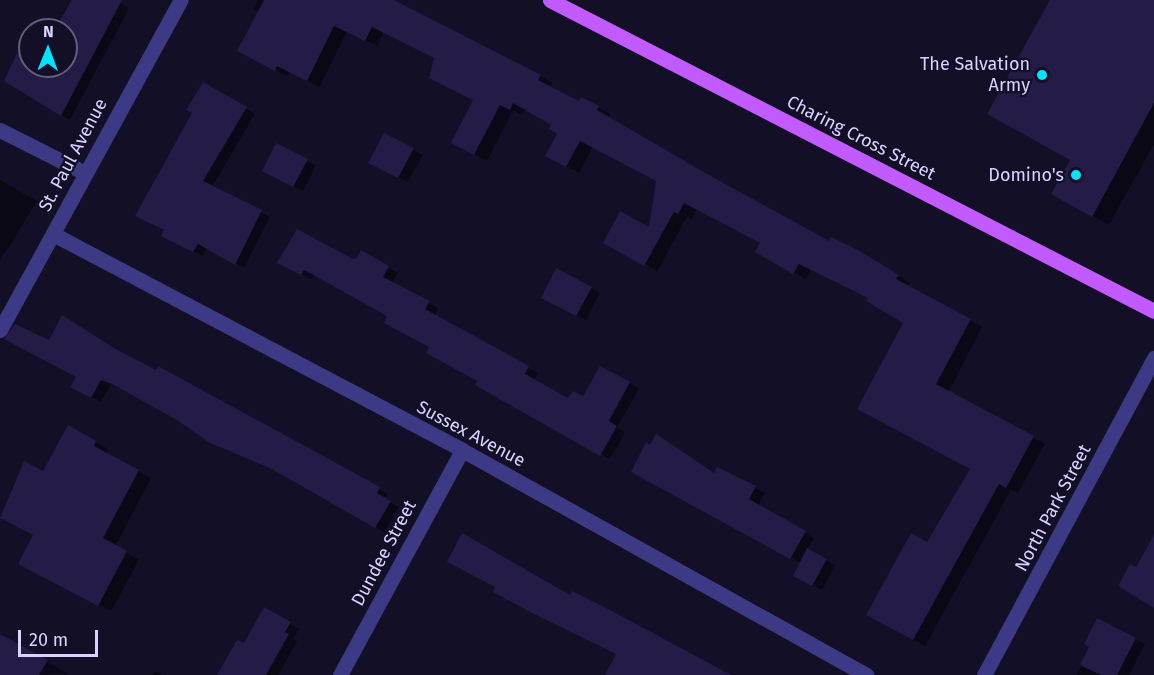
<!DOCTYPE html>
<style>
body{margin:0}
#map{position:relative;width:1154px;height:675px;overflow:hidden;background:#130f26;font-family:"Fira Sans",sans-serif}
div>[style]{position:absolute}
.shadow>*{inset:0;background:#0007}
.building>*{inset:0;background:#241b47}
.minor>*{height:15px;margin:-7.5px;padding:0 7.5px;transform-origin:7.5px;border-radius:7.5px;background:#3d3a85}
.major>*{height:15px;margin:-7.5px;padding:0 7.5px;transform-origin:7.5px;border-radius:7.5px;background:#c25bff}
.dots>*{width:16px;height:16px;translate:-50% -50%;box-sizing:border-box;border:3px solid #130f26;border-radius:50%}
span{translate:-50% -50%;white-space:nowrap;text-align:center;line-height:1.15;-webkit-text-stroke:4.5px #130f26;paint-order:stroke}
.poi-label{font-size:18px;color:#d9d4ff}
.right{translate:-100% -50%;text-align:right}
.street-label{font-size:18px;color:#d9d4ff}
.north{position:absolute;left:18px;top:18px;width:60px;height:60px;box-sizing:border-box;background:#130f26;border:2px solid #625e7d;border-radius:50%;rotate:1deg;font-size:16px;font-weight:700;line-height:24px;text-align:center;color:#d9d4ff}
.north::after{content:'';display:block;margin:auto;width:21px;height:27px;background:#00e5ff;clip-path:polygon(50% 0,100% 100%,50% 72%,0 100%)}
.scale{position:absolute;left:18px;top:630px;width:80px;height:27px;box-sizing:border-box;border:3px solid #d9d4ff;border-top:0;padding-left:8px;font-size:18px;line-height:21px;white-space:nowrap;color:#d9d4ff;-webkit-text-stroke:4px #130f26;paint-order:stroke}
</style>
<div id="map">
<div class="shadow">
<div style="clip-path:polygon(70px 0,115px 0,129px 8px,70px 120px,6px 80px,30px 61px,30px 66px,66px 66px,66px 30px,55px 30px)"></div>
<div style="clip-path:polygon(258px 0,390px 0,540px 76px,552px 83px,550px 88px,579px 104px,582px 99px,598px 107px,610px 114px,608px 118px,830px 243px,857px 251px,910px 283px,907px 287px,982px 327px,948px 392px,1045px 444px,1018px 493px,1011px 490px,925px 646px,868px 614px,928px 544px,972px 469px,905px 323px,869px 298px,811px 269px,806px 279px,757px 251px,762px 243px,697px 209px,691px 220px,687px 217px,657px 271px,605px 242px,651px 230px,657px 181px,593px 146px,579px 173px,559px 162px,559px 133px,553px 125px,526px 109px,522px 115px,513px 110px,487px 161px,464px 149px,474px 100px,436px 58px,384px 32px,377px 46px,347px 31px,320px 87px,290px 72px,287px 76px,251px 57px,259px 12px,254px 9px)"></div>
<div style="clip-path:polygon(1051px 0,1154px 0,1154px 144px,1109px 225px,1053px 194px,1072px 160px)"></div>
<div style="clip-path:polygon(203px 84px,255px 114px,212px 187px,270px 217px,244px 268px,207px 247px,203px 256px,172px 240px,194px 113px)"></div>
<div style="clip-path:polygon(385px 135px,423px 155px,408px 182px,379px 167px)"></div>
<div style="clip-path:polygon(307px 161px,316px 166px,303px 191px,273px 176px)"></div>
<div style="clip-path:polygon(0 180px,37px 201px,0 261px)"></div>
<div style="clip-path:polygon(361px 252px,398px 273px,392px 283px,438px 308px,434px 316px,538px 373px,534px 380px,569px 401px,583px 398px,600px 368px,639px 388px,617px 428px,625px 432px,610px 459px,477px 385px,479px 381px,389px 316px,314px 274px,311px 279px,288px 267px,356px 261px)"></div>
<div style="clip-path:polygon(591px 288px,600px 293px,586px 320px,552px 303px)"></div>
<div style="clip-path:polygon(62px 317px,157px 372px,388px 494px,385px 499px,399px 507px,384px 532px,283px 473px,221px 448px,181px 421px,111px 384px,101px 402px,72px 386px,78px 376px,50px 342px)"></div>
<div style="clip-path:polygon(69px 427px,108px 449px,106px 454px,151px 478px,115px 546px,139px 560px,111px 611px,32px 570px,35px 535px,11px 489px,25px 463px,43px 473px)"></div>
<div style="clip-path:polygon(718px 469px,765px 493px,758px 506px,814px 538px,807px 550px,835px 565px,822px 590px,795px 575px,801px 563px,633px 472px,715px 475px)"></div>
<div style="clip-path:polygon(265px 609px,299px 629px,293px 639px,297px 641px,278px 675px,230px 675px)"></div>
<div style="clip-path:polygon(1098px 620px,1145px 644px,1129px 675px,1077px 675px,1091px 647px)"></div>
<div style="clip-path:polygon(0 635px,47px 662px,69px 674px,0 675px)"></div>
<div style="clip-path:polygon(155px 671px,162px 675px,152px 675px)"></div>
</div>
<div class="building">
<div style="clip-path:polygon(71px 0,122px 0,61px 116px,4px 81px,17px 53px,30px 60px,30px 66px,66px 66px,66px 30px,55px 30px)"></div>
<div style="clip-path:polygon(264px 0,394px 0,541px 75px,538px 80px,579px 101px,581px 97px,599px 106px,597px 110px,702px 171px,829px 241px,831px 237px,858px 250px,899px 275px,896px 279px,971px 319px,936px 384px,1034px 436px,1006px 488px,999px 484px,913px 640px,866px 615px,911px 533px,927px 542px,970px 469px,857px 409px,903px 323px,866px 301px,868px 298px,799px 264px,793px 274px,755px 252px,760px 243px,684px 203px,678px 214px,674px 212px,644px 266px,603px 243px,620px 211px,649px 227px,656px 181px,580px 141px,566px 167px,545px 156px,557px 134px,549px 129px,551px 125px,513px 103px,510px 110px,500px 105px,474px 155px,451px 143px,473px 100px,429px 78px,434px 58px,372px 27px,365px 41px,334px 26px,307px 81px,277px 66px,275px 71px,237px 51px)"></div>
<div style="clip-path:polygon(1050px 0,1154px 0,1154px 103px,1092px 217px,1051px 194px,1070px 160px,987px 114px)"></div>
<div style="clip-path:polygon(203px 82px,247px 107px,203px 181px,262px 210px,235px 265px,198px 244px,193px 252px,161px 236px,164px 230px,135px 216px,192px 113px,186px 110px)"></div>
<div style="clip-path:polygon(384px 133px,414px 148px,398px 178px,368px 163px)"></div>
<div style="clip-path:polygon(276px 143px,308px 159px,293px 187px,262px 171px)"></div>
<div style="clip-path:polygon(297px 229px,351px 258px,356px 259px,361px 250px,389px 266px,383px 277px,430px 301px,425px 309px,529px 366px,525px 374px,568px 398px,573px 391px,583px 396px,600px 366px,630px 382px,609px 421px,617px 426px,600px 456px,475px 385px,477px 381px,426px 353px,429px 347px,384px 323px,387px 316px,317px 277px,304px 270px,301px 275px,277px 263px)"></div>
<div style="clip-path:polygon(556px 268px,592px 287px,576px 316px,541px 298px)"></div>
<div style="clip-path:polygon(62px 315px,116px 349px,156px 370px,158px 366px,380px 487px,377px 493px,391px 501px,375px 528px,272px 469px,210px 443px,177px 420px,112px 384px,101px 380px,91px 398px,70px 387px,76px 377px,4px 339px,15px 324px,49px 340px)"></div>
<div style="clip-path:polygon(68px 425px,96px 441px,94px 446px,139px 470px,103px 538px,127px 551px,98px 606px,18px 564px,33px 535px,0 518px,24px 461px,43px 471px)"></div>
<div style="clip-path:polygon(656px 434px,714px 473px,717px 467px,756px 486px,749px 499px,806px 531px,790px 559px,631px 472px,646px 442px,650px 445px)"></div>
<div style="clip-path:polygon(462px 533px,570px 595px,572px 591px,612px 611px,731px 675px,605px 675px,616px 654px,530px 612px,493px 592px,495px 587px,447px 562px)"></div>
<div style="clip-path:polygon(1154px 535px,1154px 608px,1118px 586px,1130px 564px,1136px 567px)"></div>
<div style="clip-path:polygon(807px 548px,827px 559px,812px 586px,793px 576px)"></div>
<div style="clip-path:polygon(264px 607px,291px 622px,285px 632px,289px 634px,266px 675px,217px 675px,237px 640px,244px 643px)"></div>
<div style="clip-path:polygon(1097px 618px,1136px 638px,1117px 675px,1101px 675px,1080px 665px,1089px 647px,1084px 644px)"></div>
<div style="clip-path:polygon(0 634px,48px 660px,39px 675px,0 675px)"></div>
</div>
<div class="minor">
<div style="left:0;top:130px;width:93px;rotate:26.8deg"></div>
<div style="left:53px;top:234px;width:463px;rotate:27.8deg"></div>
<div style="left:462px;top:450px;width:463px;rotate:29.1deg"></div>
<div style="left:0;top:330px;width:376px;rotate:-61.3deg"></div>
<div style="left:340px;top:675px;width:256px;rotate:-61.5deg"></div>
<div style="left:984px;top:675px;width:360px;rotate:-61.8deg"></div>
</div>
<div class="major">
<div style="left:550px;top:0;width:679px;rotate:27.24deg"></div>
</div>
<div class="dots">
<div style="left:1042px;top:75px;background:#00e5ff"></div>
<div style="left:1076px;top:175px;background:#00e5ff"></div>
</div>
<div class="poi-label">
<span class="right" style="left:1030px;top:75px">The Salvation<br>Army</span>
<span class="right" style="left:1064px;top:175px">Domino's</span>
</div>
<div class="street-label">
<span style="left:861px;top:138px;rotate:27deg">Charing Cross Street</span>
<span style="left:73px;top:155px;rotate:-62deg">St. Paul Avenue</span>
<span style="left:471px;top:434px;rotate:28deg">Sussex Avenue</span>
<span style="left:1053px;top:508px;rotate:-62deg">North Park Street</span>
<span style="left:384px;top:553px;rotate:-62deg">Dundee Street</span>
</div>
<div class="north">N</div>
<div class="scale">20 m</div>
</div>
